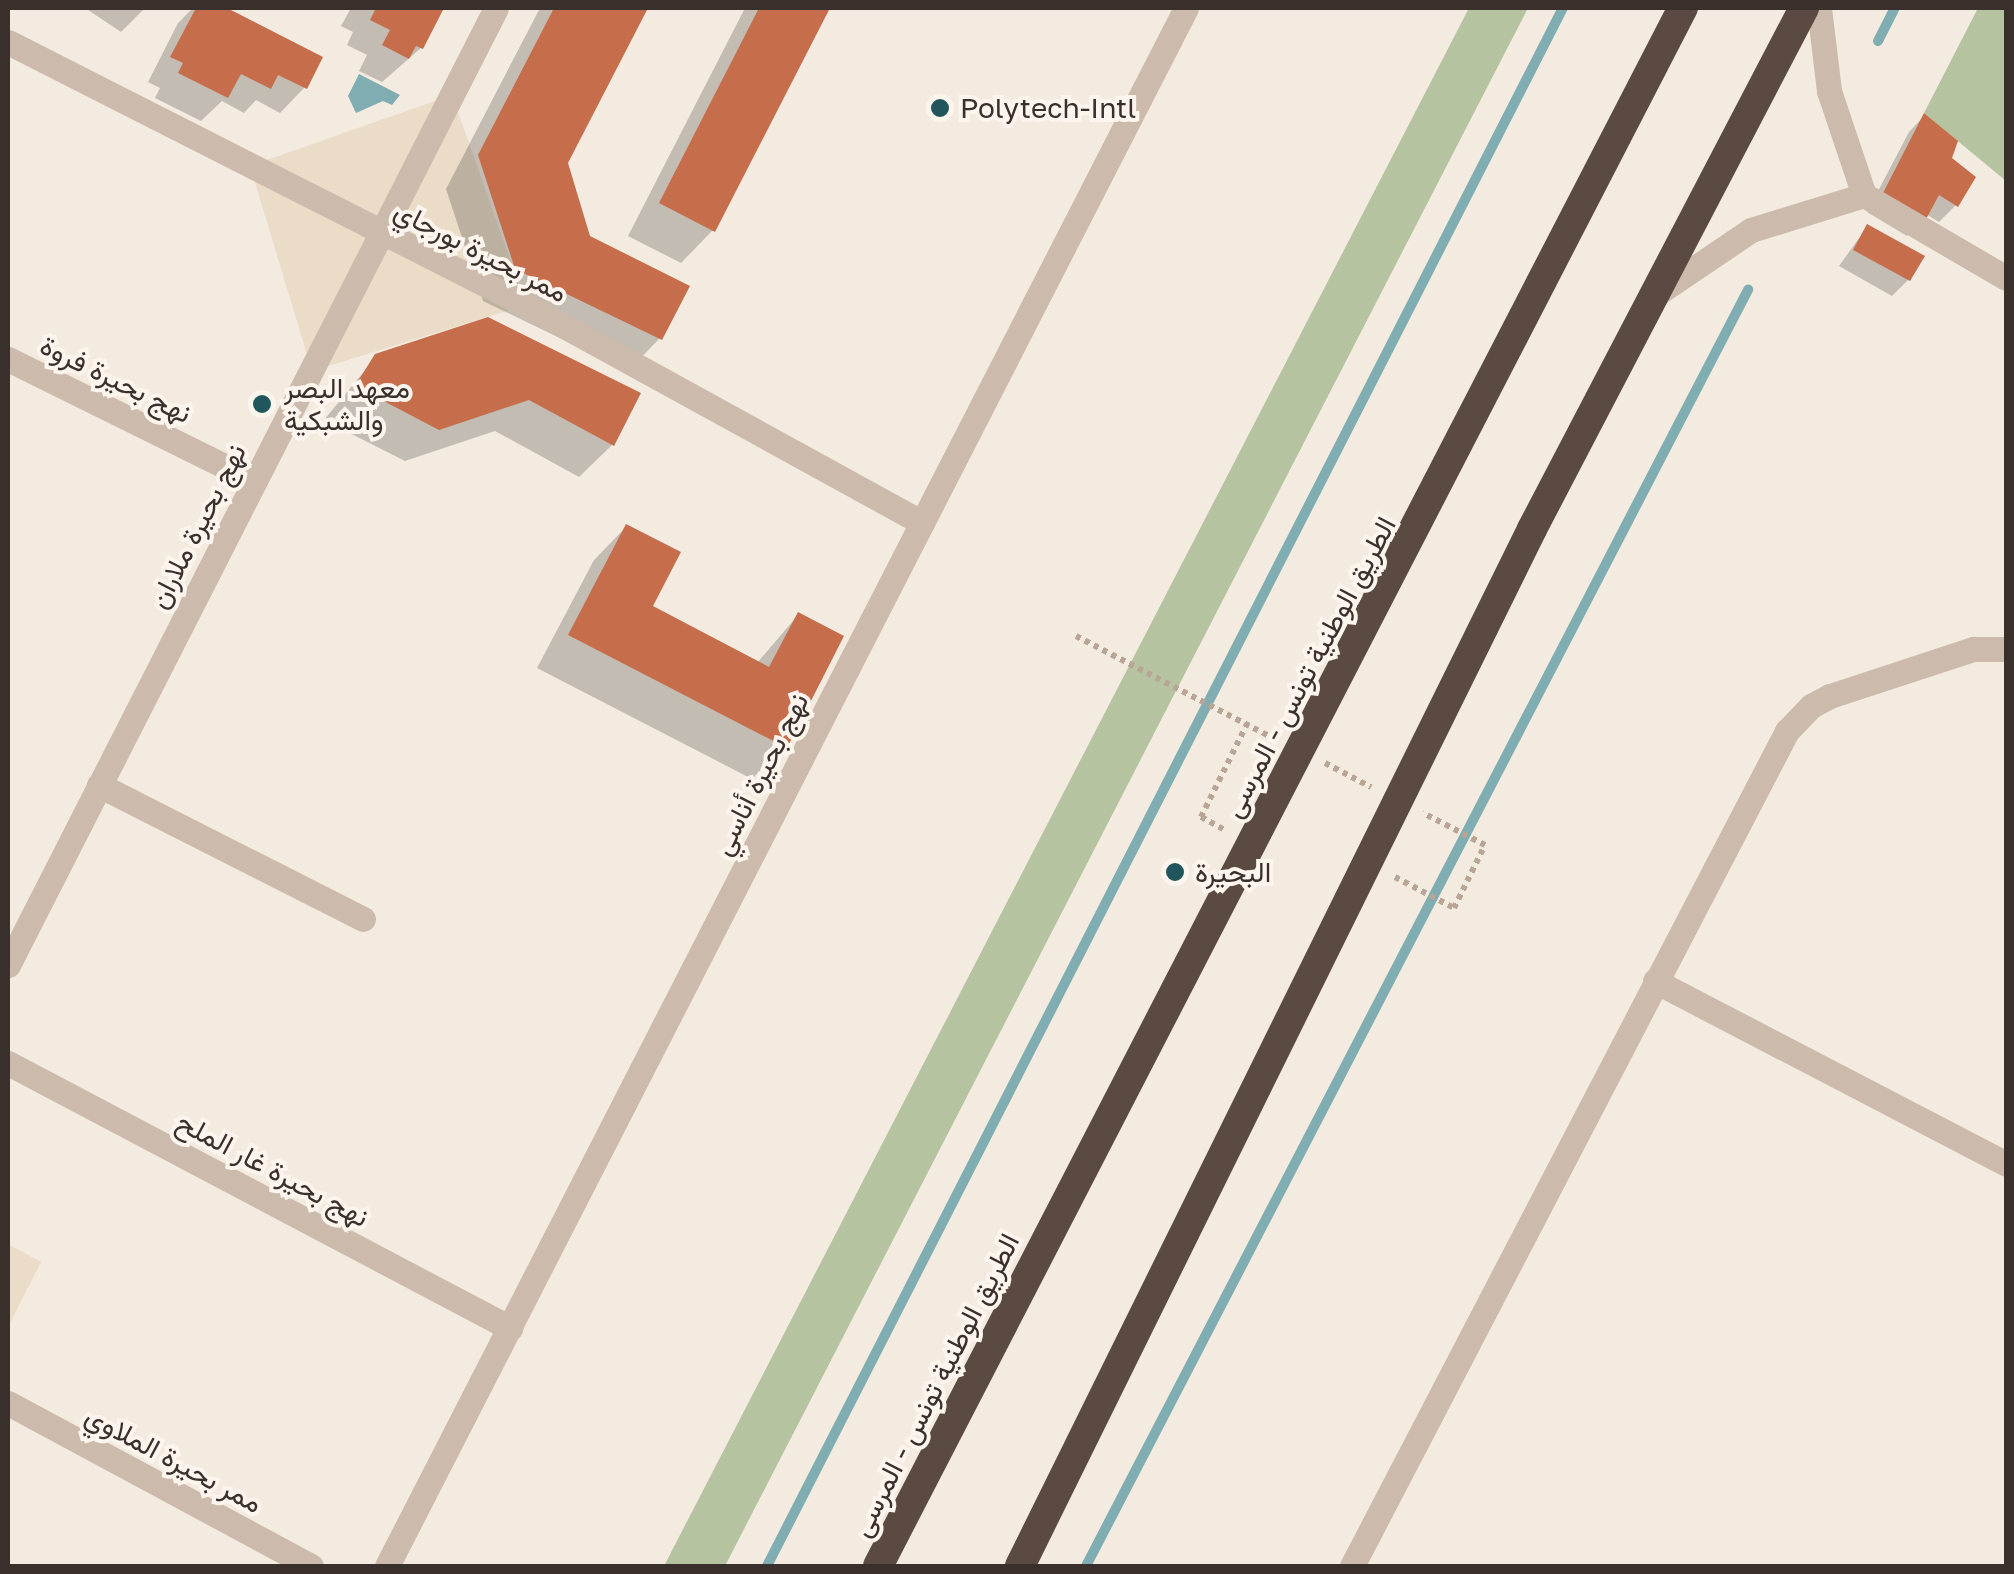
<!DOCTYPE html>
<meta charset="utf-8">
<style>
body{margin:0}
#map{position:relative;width:2014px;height:1574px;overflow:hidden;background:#f3ebe0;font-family:"Golos Text",Vazirmatn,sans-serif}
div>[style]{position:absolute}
.green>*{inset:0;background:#b6c3a0}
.plaza>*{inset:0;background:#ebdcc8}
.water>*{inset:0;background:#7fadb1}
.shadow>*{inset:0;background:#0003}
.stream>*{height:10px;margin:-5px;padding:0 5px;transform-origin:5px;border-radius:5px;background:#7fadb1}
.building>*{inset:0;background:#c66d4c}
.path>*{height:6px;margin-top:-3px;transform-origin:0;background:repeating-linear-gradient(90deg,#b8a596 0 5px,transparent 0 10px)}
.minor>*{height:25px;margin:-12.5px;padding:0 12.5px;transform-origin:12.5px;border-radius:12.5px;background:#ccbbac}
.highway>*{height:30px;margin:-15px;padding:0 15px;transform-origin:15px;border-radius:15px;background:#5b4a42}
.dots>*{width:28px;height:28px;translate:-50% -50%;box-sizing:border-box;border:5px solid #fbf5ed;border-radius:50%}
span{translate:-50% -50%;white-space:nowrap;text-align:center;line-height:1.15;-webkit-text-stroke:8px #fbf5ed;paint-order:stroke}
.poi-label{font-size:28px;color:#3a302b}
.left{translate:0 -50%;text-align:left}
.street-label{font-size:28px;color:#3a302b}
.frame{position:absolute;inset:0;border:10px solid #3a302b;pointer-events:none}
</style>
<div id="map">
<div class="green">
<div style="clip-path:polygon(1469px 8px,1528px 8px,725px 1566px,664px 1566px)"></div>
<div style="clip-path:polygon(1978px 8px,2006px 8px,2006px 181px,1924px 113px)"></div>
</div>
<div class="plaza">
<div style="clip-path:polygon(452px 95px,526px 305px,312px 371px,250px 166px)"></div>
<div style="clip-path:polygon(8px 1244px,41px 1262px,8px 1327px)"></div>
</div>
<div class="water">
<div style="clip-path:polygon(359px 74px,400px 95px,392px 105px,383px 101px,356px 113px,348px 96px)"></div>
</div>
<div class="shadow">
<div style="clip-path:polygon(85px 8px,145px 8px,121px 32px)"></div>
<div style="clip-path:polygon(193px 8px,221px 8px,320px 58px,304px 88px,280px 113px,256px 100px,244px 113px,222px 101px,201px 121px,155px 98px,160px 88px,148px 82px,178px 23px)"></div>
<div style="clip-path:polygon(351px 8px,441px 8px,421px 48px,382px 82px,359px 71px,367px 55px,347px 45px,353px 32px,341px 26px)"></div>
<div style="clip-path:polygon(540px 8px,646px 8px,566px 163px,588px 237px,660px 338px,628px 371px,483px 301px,446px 189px)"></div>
<div style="clip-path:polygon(745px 8px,828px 8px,713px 230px,681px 263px,628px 236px)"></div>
<div style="clip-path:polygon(1924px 116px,1950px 159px,1956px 205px,1939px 222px,1926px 214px,1907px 236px,1867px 212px,1909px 132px)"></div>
<div style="clip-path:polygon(1867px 227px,1908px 280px,1892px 296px,1839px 266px)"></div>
<div style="clip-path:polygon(488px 320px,612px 445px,579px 477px,495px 431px,405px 461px,324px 420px,376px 357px)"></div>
<div style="clip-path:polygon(626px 527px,650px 608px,757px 663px,798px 615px,784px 746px,752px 779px,537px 668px,594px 560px)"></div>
</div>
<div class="stream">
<div style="left:1878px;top:41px;width:37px;rotate:-63deg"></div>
<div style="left:767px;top:1566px;width:1750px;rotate:-62.94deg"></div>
<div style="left:1086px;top:1566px;width:1438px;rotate:-62.58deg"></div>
</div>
<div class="building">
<div style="clip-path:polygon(196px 8px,227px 8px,323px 57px,307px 89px,278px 75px,271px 89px,241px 74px,228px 98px,178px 73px,183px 63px,170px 57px)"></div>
<div style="clip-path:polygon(376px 8px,444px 8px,423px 49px,416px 46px,409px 59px,382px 45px,390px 30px,370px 20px)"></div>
<div style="clip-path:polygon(554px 8px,648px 8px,568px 163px,590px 236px,690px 286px,662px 340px,515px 269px,478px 155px)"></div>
<div style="clip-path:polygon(759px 8px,830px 8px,715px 232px,659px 203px)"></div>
<div style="clip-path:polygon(1924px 113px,1958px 141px,1952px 158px,1976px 177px,1958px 207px,1939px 195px,1925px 221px,1882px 195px)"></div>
<div style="clip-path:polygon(1867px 224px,1925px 256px,1910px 281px,1853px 250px)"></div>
<div style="clip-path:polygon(488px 317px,641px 393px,614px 446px,529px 400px,439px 430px,355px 386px,375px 354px)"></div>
<div style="clip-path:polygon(626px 524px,681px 552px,653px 606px,769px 667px,798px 612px,844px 636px,787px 748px,568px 635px)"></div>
</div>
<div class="path">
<div style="left:1076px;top:636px;width:222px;rotate:27.4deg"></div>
<div style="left:1325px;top:763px;width:52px;rotate:27.6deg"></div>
<div style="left:1223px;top:829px;width:25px;rotate:-151deg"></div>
<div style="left:1201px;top:817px;width:104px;rotate:-63.7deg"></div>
<div style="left:1395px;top:877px;width:67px;rotate:27.7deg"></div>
<div style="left:1454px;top:908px;width:70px;rotate:-63.8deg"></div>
<div style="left:1485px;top:845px;width:70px;rotate:-152.7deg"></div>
</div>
<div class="minor">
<div style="left:1819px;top:8px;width:84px;rotate:83.1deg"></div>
<div style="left:1829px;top:91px;width:110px;rotate:71.4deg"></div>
<div style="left:1864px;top:195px;width:164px;rotate:30.3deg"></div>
<div style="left:8px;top:42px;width:581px;rotate:26.92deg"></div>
<div style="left:526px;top:305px;width:452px;rotate:28.8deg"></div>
<div style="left:1658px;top:293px;width:112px;rotate:-34.1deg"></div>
<div style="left:1751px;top:230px;width:118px;rotate:-17.2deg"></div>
<div style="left:8px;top:359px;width:273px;rotate:26.3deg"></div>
<div style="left:99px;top:785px;width:296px;rotate:26.9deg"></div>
<div style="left:8px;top:965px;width:1074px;rotate:-62.98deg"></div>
<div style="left:1655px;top:981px;width:396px;rotate:27.5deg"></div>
<div style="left:8px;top:1063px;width:568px;rotate:27.83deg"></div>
<div style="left:8px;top:1403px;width:344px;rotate:28.3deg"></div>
<div style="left:387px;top:1566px;width:1751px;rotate:-62.85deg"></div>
<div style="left:1352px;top:1566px;width:942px;rotate:-62.48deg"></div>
<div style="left:1787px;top:731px;width:35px;rotate:-46deg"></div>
<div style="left:1811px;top:706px;width:21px;rotate:-28deg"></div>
<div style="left:1830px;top:696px;width:151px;rotate:-18.2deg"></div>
<div style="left:1973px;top:649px;width:33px"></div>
</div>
<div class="highway">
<div style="left:878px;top:1566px;width:1754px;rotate:-62.68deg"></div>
<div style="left:1020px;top:1566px;width:1157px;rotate:-63.72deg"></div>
<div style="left:1532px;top:529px;width:588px;rotate:-62.43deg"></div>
</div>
<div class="dots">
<div style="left:940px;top:108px;background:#20565c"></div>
<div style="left:262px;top:404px;background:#20565c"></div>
<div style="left:1175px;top:872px;background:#20565c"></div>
</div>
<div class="poi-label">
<span class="left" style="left:960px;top:108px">Polytech-Intl</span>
<span class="left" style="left:284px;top:404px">معهد البصر<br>والشبكية</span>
<span class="left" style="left:1195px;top:872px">البحيرة</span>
</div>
<div class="street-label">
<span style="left:481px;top:251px;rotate:27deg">ممر بحيرة بورجاي</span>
<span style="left:116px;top:379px;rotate:26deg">نهج بحيرة فروة</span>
<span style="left:197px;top:526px;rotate:-63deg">نهج بحيرة ملاران</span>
<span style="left:1309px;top:667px;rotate:-62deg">الطريق الوطنية تونس - المرسى</span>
<span style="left:760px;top:774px;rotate:-63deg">نهج بحيرة أناسي</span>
<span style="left:273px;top:1169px;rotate:28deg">نهج بحيرة غار الملح</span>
<span style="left:935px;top:1385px;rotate:-63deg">الطريق الوطنية تونس - المرسى</span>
<span style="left:174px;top:1459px;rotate:28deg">ممر بحيرة الملاوي</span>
</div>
<div class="frame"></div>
</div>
